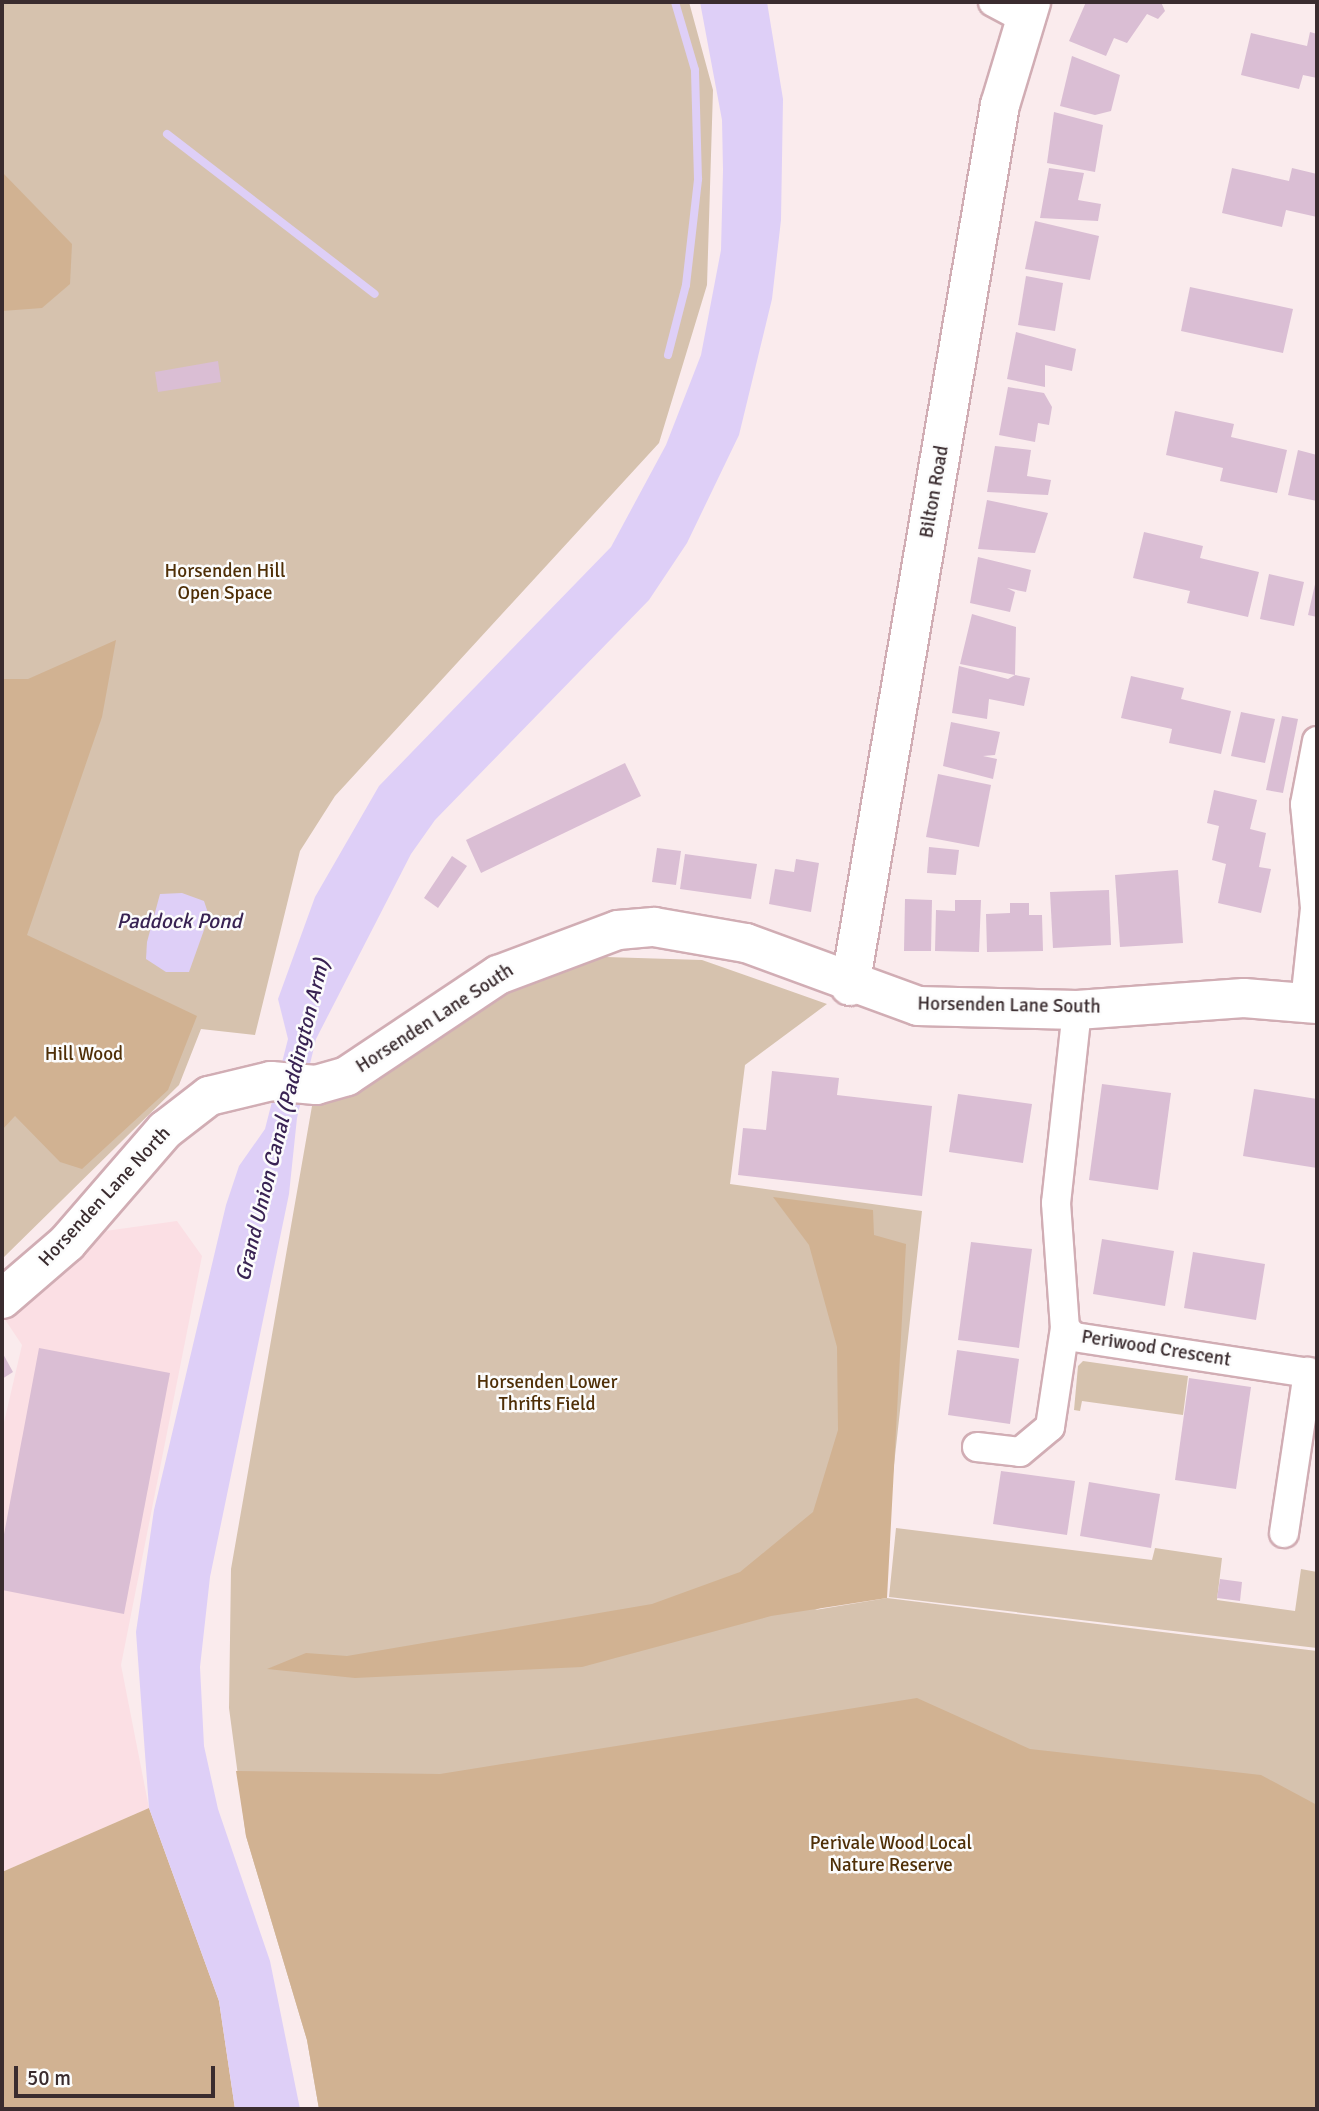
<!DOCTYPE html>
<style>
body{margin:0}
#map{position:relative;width:1319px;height:2111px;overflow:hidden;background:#faebed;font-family:Signika,sans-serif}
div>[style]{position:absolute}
.built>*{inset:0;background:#fbdfe4}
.green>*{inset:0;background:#d6c2ae}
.forest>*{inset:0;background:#d1b292}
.water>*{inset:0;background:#decff7}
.stream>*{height:8px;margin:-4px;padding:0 4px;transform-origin:4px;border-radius:4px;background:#decff7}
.building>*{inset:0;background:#dabed4}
.roads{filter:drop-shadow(2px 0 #d1adb4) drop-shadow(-2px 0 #d1adb4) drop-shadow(0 2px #d1adb4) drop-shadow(0 -2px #d1adb4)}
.street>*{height:28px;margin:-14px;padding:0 14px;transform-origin:14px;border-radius:14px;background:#fff}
.secondary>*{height:38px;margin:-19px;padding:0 19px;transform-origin:19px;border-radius:19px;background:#fff}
span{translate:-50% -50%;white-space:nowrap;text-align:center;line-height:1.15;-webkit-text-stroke:5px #fcfcfc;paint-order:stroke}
.street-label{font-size:19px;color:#3a2c2f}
.park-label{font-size:19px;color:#4f2f07}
.water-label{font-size:21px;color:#392353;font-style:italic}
.frame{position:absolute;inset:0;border:4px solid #3a2c2f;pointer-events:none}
.scale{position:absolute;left:14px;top:2066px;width:201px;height:32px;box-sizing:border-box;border:4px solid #3a2c2f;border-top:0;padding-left:9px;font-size:21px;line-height:24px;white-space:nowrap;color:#3a2c2f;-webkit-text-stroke:5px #fcfcfc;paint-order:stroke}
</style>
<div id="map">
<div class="built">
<div style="clip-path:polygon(177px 1221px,202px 1256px,121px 1665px,149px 1808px,2px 1872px,2px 1431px,22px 1345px,2px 1315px,98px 1232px)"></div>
</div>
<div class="green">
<div style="clip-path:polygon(2px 2px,689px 2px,713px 90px,707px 285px,659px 443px,335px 796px,300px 851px,255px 1035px,201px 1029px,179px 1085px,2px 1259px)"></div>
<div style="clip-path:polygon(574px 956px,702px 960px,827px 1004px,745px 1065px,730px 1184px,922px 1211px,881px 1583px,815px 1610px,887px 1598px,1317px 1651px,1317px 2109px,319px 2109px,307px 2040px,246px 1836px,229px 1708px,231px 1569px,312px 1106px,460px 1024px,507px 986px)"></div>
<div style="clip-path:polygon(1083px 1361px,1188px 1376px,1183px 1415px,1082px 1401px,1080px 1411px,1074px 1410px,1078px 1366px)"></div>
<div style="clip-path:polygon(896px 1528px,1152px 1560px,1155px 1548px,1222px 1558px,1217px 1600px,1295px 1611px,1301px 1569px,1317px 1572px,1317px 1648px,889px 1597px)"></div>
</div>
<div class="forest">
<div style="clip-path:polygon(2px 172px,72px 244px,70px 284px,42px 308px,2px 311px)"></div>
<div style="clip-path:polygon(116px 640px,102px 717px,27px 935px,197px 1016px,168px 1090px,82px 1169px,60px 1162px,15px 1116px,2px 1130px,2px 679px,28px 679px)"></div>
<div style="clip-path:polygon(773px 1197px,873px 1210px,874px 1235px,906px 1244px,887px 1598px,771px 1616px,582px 1667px,355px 1678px,267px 1669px,306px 1653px,347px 1656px,652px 1604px,740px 1572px,813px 1512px,838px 1430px,837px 1347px,809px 1245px)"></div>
<div style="clip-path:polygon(917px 1698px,1030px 1749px,1261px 1775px,1317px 1805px,1317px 2109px,319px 2109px,307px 2040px,246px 1836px,236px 1771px,440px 1774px)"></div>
<div style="clip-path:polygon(149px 1808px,219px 2001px,235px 2109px,2px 2109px,2px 1872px)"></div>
</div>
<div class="water">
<div style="clip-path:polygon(700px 2px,767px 2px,783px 99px,781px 220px,772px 299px,739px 435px,687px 543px,649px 600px,435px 820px,411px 854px,316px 1039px,297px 1118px,289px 1194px,210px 1577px,200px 1667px,204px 1746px,218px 1809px,270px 1961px,300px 2109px,235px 2109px,219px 2001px,149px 1808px,136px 1632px,154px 1510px,226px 1205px,239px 1166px,265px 1129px,288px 1039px,278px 999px,315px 897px,379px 786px,611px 547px,666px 445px,701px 355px,721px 250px,723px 170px,722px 120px)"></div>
<div style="clip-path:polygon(182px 893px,204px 901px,209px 916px,189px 972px,166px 972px,146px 959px,147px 942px,160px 894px)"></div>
</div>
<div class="stream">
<div style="left:167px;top:134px;width:262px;rotate:37.6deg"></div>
<div style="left:668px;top:355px;width:72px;rotate:-75.6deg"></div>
<div style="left:686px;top:285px;width:107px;rotate:-83.5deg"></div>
<div style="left:698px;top:179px;width:109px;rotate:-91.6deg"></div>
<div style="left:695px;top:70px;width:71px;rotate:-106.4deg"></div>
</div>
<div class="building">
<div style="clip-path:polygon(1086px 2px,1161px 2px,1165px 11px,1158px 19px,1147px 14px,1127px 43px,1114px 38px,1106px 56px,1069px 41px)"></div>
<div style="clip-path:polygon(1310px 32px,1317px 34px,1317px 78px,1303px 75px,1299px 89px,1241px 75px,1251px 33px,1307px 46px)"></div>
<div style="clip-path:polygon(1072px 56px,1120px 75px,1111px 111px,1095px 115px,1060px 106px)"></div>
<div style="clip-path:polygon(1054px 112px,1103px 125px,1095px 172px,1047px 163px)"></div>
<div style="clip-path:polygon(1049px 168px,1084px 173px,1078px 200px,1101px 204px,1098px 221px,1040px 218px)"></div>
<div style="clip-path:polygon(1232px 168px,1289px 181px,1292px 168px,1317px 174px,1317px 217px,1286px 210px,1282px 227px,1222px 213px)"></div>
<div style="clip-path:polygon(1035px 221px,1099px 236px,1090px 280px,1025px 269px)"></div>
<div style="clip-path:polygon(1026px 276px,1063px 283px,1055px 331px,1018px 325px)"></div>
<div style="clip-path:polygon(1190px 287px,1293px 309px,1283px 353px,1181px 331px)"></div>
<div style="clip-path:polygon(1016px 332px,1076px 349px,1072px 371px,1045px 365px,1045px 387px,1007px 379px)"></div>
<div style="clip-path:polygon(218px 361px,221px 382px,158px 392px,155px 372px)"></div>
<div style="clip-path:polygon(1008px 387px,1044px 393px,1052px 407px,1049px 425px,1038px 423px,1035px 442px,999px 435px)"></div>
<div style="clip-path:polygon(1175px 411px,1234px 424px,1231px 437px,1287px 450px,1277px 493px,1220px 481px,1223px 468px,1166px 455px)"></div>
<div style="clip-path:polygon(995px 446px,1031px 450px,1027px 476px,1051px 480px,1048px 495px,987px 492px)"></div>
<div style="clip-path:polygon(1298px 450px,1317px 455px,1317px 501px,1288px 495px)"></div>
<div style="clip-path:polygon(987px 500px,1048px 513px,1035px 553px,978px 549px)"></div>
<div style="clip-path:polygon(1144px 532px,1203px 546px,1200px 558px,1259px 572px,1248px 617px,1187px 603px,1190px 591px,1133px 578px)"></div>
<div style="clip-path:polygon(978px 557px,1031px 570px,1026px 592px,1007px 588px,1015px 592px,1010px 612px,970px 603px)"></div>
<div style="clip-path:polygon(1269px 574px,1304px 582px,1294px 626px,1260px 619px)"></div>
<div style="clip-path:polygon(1316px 580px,1317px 580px,1317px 617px,1308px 615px)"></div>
<div style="clip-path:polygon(972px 614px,1016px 627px,1015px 675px,1030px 678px,1024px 706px,989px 699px,987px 719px,952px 713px,959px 666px,1008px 679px,1015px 675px,960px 664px)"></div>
<div style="clip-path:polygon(1131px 676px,1184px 688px,1181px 699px,1231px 711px,1221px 754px,1169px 743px,1172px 729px,1121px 718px)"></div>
<div style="clip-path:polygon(1241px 712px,1275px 719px,1265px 763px,1231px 756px)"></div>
<div style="clip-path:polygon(1282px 716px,1298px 719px,1283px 793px,1266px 790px)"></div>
<div style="clip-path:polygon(951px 722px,1000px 732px,995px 755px,983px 756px,997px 759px,993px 779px,943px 766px)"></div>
<div style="clip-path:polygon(625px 763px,641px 796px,481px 873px,466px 840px)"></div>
<div style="clip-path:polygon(938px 774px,991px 785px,979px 847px,926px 837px)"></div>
<div style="clip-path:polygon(1214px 790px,1257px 800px,1250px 829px,1266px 833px,1259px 867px,1271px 869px,1261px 913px,1218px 903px,1226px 864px,1212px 860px,1219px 826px,1207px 823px)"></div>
<div style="clip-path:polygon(929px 847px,959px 850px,956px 875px,927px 873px)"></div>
<div style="clip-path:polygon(657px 848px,681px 851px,676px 885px,652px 882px)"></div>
<div style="clip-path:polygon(685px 854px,757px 864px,751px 899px,680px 889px)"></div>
<div style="clip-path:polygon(452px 856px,467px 866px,438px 908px,424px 898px)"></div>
<div style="clip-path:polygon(796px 859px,819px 863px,811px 912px,769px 904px,775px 869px,794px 872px)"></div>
<div style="clip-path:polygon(1178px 870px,1183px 943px,1120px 947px,1115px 875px)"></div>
<div style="clip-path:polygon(1109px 890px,1111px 945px,1053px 948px,1050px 892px)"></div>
<div style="clip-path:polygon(905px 899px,932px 900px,931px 951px,904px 951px)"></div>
<div style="clip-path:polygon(955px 900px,981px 900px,979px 952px,935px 951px,936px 910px,955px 911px)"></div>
<div style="clip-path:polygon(1010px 903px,1029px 903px,1029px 915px,1042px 915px,1043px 951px,987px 952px,986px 914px,1010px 913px)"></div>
<div style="clip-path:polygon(772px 1071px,839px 1078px,837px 1095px,932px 1106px,922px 1196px,738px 1175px,743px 1128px,766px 1130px)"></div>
<div style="clip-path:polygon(1102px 1084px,1171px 1093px,1158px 1190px,1089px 1180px)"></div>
<div style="clip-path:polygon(1254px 1089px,1317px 1099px,1317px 1168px,1243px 1156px)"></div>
<div style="clip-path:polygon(958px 1094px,1032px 1104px,1023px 1163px,949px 1152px)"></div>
<div style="clip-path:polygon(1102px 1239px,1174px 1251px,1165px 1306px,1093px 1294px)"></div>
<div style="clip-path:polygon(971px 1242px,1032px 1249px,1019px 1348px,958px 1340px)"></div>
<div style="clip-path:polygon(1193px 1252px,1265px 1264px,1256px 1320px,1184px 1308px)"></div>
<div style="clip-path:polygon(39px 1348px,170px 1373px,124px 1614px,2px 1590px,2px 1545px)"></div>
<div style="clip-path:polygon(957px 1350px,1019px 1359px,1010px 1424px,948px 1415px)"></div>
<div style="clip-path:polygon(2px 1352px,13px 1372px,2px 1379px)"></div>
<div style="clip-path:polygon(1189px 1378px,1251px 1387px,1236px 1489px,1175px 1480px)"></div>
<div style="clip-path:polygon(1001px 1471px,1075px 1481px,1067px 1535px,993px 1524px)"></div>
<div style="clip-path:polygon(1089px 1482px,1160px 1494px,1151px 1548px,1080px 1536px)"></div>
<div style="clip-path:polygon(1220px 1579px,1242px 1582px,1240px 1601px,1217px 1598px)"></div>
</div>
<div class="roads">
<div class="street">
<div style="left:993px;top:2px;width:34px;rotate:28deg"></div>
<div style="left:1305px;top:1002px;width:95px;rotate:-83.9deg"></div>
<div style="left:1315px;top:908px;width:104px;rotate:-95.5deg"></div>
<div style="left:1305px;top:804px;width:64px;rotate:-79.2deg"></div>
<div style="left:1077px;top:1010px;width:194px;rotate:96.2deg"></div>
<div style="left:1056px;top:1203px;width:125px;rotate:85.9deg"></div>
<div style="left:1065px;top:1328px;width:13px;rotate:45deg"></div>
<div style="left:1074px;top:1337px;width:246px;rotate:8.7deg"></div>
<div style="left:977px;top:1447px;width:43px;rotate:6.6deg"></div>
<div style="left:1020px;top:1452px;width:39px;rotate:-40deg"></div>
<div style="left:1050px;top:1427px;width:100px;rotate:-81.4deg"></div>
<div style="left:1284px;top:1533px;width:163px;rotate:-81.5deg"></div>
</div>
<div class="secondary">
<div style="left:850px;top:986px;width:894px;rotate:-80.34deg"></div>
<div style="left:1000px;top:105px;width:108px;rotate:-73.2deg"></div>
<div style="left:2px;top:1299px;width:86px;rotate:-40.7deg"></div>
<div style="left:67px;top:1243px;width:150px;rotate:-49.1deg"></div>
<div style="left:165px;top:1130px;width:56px;rotate:-37.7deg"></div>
<div style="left:209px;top:1096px;width:64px;rotate:-13.6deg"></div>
<div style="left:271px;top:1081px;width:45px;rotate:5.1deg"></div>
<div style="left:316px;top:1085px;width:32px;rotate:-16deg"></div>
<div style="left:347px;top:1076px;width:182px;rotate:-33.8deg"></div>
<div style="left:498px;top:975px;width:128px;rotate:-20.6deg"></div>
<div style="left:618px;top:930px;width:36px;rotate:-5deg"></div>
<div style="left:654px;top:927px;width:93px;rotate:9.9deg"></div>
<div style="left:746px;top:943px;width:183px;rotate:20.1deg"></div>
<div style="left:918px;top:1006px;width:159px;rotate:1.4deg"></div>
<div style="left:1077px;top:1010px;width:167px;rotate:-4.1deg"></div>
<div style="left:1244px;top:998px;width:73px;rotate:4.7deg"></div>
</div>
</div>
<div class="street-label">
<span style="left:935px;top:492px;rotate:-80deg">Bilton Road</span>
<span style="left:1009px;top:1006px;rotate:1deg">Horsenden Lane South</span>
<span style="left:435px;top:1019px;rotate:-33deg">Horsenden Lane South</span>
<span style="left:105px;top:1197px;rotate:-47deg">Horsenden Lane North</span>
<span style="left:1156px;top:1349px;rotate:9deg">Periwood Crescent</span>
</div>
<div class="park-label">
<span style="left:225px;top:583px">Horsenden Hill<br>Open Space</span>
<span style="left:84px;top:1055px">Hill Wood</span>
<span style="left:547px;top:1394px">Horsenden Lower<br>Thrifts Field</span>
<span style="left:891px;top:1855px">Perivale Wood Local<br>Nature Reserve</span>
</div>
<div class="water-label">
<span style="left:179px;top:921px">Paddock Pond</span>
<span style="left:282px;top:1120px;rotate:-76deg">Grand Union Canal (Paddington Arm)</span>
</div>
<div class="frame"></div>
<div class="scale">50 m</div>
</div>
